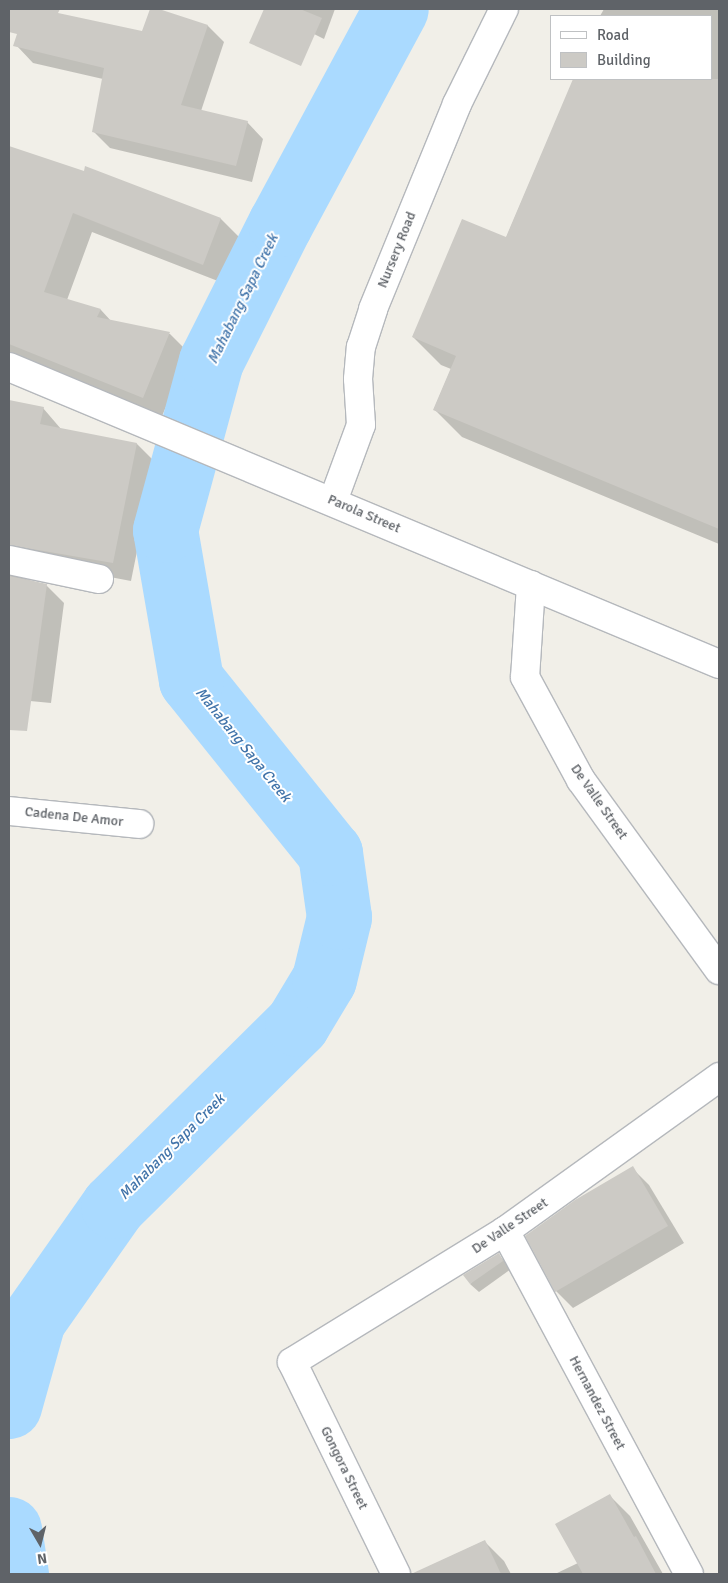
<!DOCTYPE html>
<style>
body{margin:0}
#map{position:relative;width:728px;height:1583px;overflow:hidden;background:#f1efe8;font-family:Signika,sans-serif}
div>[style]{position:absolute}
.shadow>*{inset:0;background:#0003}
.river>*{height:65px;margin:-32.5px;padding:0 32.5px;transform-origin:32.5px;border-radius:32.5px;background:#aadaff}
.building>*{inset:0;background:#cccac5}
.roads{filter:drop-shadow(1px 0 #b5b8bc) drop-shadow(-1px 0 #b5b8bc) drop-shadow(0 1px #b5b8bc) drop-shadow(0 -1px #b5b8bc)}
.minor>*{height:28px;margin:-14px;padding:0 14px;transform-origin:14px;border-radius:14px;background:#fff}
span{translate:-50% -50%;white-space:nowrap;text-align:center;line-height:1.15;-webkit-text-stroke:4px #fff;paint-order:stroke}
.street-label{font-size:14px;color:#5f6368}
.water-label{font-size:15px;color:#4174aa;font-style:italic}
.frame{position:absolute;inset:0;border:10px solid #5f6368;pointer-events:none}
.legend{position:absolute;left:550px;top:15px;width:162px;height:65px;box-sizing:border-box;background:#fff;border:1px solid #bfc1c3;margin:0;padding:6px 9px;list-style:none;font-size:15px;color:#5f6368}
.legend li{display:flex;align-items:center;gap:10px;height:25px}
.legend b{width:25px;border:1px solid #bfc1c3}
.north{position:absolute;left:15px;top:1518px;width:50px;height:50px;-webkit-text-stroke:4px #fff;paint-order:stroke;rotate:172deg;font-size:14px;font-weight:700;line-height:20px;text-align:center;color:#5f6368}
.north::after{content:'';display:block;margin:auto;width:18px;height:22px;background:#5f6368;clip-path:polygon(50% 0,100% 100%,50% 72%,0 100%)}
</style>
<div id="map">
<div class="shadow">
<div style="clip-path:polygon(151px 9px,208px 26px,224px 42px,201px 111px,247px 122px,263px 139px,252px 182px,110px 148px,93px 131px,103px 79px,33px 63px,17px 46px,143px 32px)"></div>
<div style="clip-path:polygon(274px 9px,335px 9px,324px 39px,284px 19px)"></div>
<div style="clip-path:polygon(604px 9px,719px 9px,719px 544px,462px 437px,434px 409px,451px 369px,441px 365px,413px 337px,506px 238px,574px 79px,712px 79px,712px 16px,600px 16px)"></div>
<div style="clip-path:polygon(9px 147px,85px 173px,86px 168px,221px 219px,240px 238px,223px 283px,92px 232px,67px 300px,101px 310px,112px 322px,170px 334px,189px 353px,162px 416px,9px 354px)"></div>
<div style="clip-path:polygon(9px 401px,43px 408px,61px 429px,137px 444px,155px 462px,131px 581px,31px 562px,16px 567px,12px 575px,46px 585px,64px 603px,51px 703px,9px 699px)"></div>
<div style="clip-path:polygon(632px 1168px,649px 1185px,684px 1243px,573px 1308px,556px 1291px)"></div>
<div style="clip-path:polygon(499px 1255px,511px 1269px,479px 1292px,470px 1284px)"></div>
<div style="clip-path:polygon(610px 1496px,630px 1516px,663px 1574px,555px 1574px,578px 1563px)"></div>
<div style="clip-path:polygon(484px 1541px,504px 1561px,511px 1574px,413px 1574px)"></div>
</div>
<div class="river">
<div style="left:9px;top:1406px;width:89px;rotate:-74.4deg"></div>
<div style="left:33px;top:1320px;width:139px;rotate:-54.9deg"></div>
<div style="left:113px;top:1206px;width:259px;rotate:-44.7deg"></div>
<div style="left:297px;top:1024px;width:52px;rotate:-59deg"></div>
<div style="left:324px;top:979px;width:64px;rotate:-76.4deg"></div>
<div style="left:339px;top:917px;width:65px;rotate:-98deg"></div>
<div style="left:330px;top:853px;width:222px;rotate:-128.8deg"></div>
<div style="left:191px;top:680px;width:152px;rotate:-99.8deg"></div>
<div style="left:165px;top:530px;width:175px;rotate:-74.8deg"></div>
<div style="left:211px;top:361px;width:153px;rotate:-63.3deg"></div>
<div style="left:280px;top:224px;width:244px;rotate:-61.7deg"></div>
<div style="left:9px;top:1529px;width:46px;rotate:81.2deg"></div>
</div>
<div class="building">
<div style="clip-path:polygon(9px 9px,60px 9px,58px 13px,142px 31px,150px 9px,159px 9px,208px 25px,181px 105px,248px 121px,236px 166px,92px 132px,104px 68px,13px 46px,17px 34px,9px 32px)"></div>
<div style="clip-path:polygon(264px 9px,300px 9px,322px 18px,301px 66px,249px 43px)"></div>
<div style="clip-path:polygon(573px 79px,719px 79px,719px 529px,433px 410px,456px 356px,412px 337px,462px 219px,506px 237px)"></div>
<div style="clip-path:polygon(9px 146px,84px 171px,85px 166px,221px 218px,203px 265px,73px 213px,44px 292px,101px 309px,97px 317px,170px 332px,143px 398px,9px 344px)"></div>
<div style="clip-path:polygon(9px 400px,44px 407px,40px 424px,137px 443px,113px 563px,9px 545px)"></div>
<div style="clip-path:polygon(9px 576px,47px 584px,27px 731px,9px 730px)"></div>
<div style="clip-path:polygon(633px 1166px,668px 1226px,555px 1292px,525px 1236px,575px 1200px)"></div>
<div style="clip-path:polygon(499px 1253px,503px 1261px,470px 1284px,463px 1275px)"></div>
<div style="clip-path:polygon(610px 1494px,634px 1537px,636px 1536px,656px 1574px,583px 1574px,555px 1524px)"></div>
<div style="clip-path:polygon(485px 1540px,501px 1574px,411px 1574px)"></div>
</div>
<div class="roads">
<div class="minor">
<div style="left:9px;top:367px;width:770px;rotate:22.7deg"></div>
<div style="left:333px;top:501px;width:81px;rotate:-69.8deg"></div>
<div style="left:361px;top:425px;width:46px;rotate:-93.7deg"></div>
<div style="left:358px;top:379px;width:32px;rotate:-85deg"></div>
<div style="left:361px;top:347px;width:40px;rotate:-72deg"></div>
<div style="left:373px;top:309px;width:222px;rotate:-67.7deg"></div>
<div style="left:457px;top:104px;width:106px;rotate:-63.7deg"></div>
<div style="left:9px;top:560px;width:92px;rotate:11.9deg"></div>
<div style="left:531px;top:585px;width:92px;rotate:93.7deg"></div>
<div style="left:525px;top:677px;width:117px;rotate:61.5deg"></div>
<div style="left:581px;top:780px;width:235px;rotate:54deg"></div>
<div style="left:9px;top:811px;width:131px;rotate:5.7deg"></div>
<div style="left:505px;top:1231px;width:389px;rotate:61.8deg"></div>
<div style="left:396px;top:1574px;width:236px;rotate:-116.1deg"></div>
<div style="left:292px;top:1362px;width:250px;rotate:-31.6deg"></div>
<div style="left:505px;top:1231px;width:264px;rotate:-35.7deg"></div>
</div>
</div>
<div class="street-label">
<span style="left:397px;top:250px;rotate:-68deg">Nursery Road</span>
<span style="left:364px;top:514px;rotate:23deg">Parola Street</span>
<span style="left:599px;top:802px;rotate:55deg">De Valle Street</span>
<span style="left:74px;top:817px;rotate:6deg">Cadena De Amor</span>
<span style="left:510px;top:1226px;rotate:-34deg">De Valle Street</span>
<span style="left:597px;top:1403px;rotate:62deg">Hernandez Street</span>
<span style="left:344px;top:1468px;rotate:64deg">Gongora Street</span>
</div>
<div class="water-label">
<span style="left:243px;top:299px;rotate:-64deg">Mahabang Sapa Creek</span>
<span style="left:243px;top:745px;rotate:51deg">Mahabang Sapa Creek</span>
<span style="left:172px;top:1147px;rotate:-45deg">Mahabang Sapa Creek</span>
</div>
<div class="frame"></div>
<ul class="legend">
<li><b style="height:6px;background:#fff"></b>Road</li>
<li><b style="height:14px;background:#cccac5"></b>Building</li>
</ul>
<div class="north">N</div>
</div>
